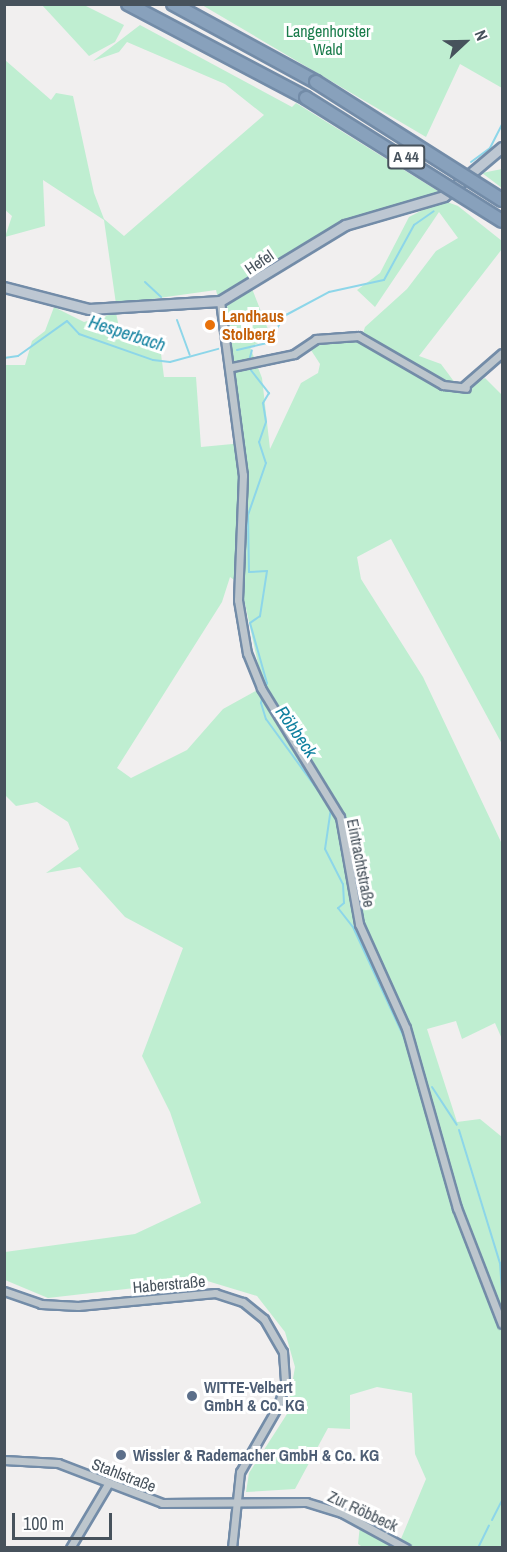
<!DOCTYPE html>
<meta charset="utf-8">
<style>
body{margin:0}
#map{position:relative;width:507px;height:1552px;overflow:hidden;background:#f1efef;font-family:"Archivo Narrow",sans-serif}
div>[style]{position:absolute}
.green>*{inset:0;background:#bfeed1}
.stream>*{height:2px;margin:-1px;padding:0 1px;transform-origin:1px;border-radius:1px;background:#8dd6e9}
.roads{filter:drop-shadow(2px 0 #738ca8) drop-shadow(-2px 0 #738ca8) drop-shadow(0 2px #738ca8) drop-shadow(0 -2px #738ca8)}
.minor>*{height:7px;margin:-3.5px;padding:0 3.5px;transform-origin:3.5px;border-radius:3.5px;background:#bdc6cd}
.secondary>*{height:9px;margin:-4.5px;padding:0 4.5px;transform-origin:4.5px;border-radius:4.5px;background:#bdc7d2}
.motorway>*{height:12px;margin:-6px;padding:0 6px;transform-origin:6px;border-radius:6px;background:#88a1bc}
.bridges{filter:drop-shadow(2px 0 #738ca8) drop-shadow(-2px 0 #738ca8) drop-shadow(0 2px #738ca8) drop-shadow(0 -2px #738ca8)}
.motorway-bridge>*{height:12px;margin:-6px;padding:0 6px;transform-origin:6px;border-radius:6px;background:#88a1bc}
.dots>*{width:16px;height:16px;translate:-50% -50%;box-sizing:border-box;border:3px solid #fff;border-radius:50%}
span{translate:-50% -50%;white-space:nowrap;text-align:center;line-height:1.15;-webkit-text-stroke:6px #fff;paint-order:stroke}
.shield-label span{padding:2px 4px;background:#fff;border:2px solid;border-radius:4px;-webkit-text-stroke-width:0}
.shield-label{font-size:15px;color:#47525c;font-weight:700}
.park-label{font-size:16px;color:#1a7c4b}
.street-label{font-size:16px;color:#47525c}
.food-label{font-size:16px;color:#c56008;font-weight:700}
.left{translate:0 -50%;text-align:left}
.service-label{font-size:16px;color:#4e5e75;font-weight:700}
.water-label{font-size:18px;color:#10809f;font-style:italic}
.frame{position:absolute;inset:0;border:6px solid #47525c;pointer-events:none}
.north{position:absolute;left:435px;top:12px;width:60px;height:60px;-webkit-text-stroke:4px #fff;paint-order:stroke;rotate:68deg;font-size:16px;font-weight:700;line-height:24px;text-align:center;color:#47525c}
.north::after{content:'';display:block;margin:auto;width:21px;height:27px;background:#47525c;clip-path:polygon(50% 0,100% 100%,50% 72%,0 100%)}
.scale{position:absolute;left:12px;top:1513px;width:100px;height:27px;box-sizing:border-box;border:3px solid #47525c;border-top:0;padding-left:8px;font-size:18px;line-height:21px;white-space:nowrap;color:#47525c;-webkit-text-stroke:4px #fff;paint-order:stroke}
</style>
<div id="map">
<div class="green">
<div style="clip-path:polygon(42px 5px,84px 5px,124px 25px,115px 42px,89px 56px)"></div>
<div style="clip-path:polygon(202px 5px,502px 5px,502px 88px,460px 64px,426px 137px)"></div>
<div style="clip-path:polygon(evenodd,140px 25px,292px 107px,296px 103px,441px 193px,363px 217px,251px 286px,271px 337px,250px 347px,262px 378px,270px 449px,301px 383px,318px 373px,320px 364px,309px 347px,326px 338px,361px 339px,365px 327px,407px 289px,436px 251px,458px 238px,439px 212px,375px 307px,357px 290px,380px 273px,409px 217px,442px 200px,458px 206px,502px 241px,502px 249px,419px 356px,441px 364px,461px 391px,485px 378px,502px 395px,502px 744px,391px 539px,357px 557px,361px 579px,423px 677px,502px 844px,502px 1039px,495px 1023px,462px 1039px,456px 1021px,427px 1029px,457px 1122px,480px 1119px,502px 1137px,502px 1547px,364px 1548px,358px 1544px,360px 1525px,398px 1546px,426px 1479px,415px 1454px,412px 1393px,377px 1387px,350px 1395px,350px 1429px,328px 1428px,295px 1489px,246px 1492px,249px 1473px,287px 1414px,295px 1367px,285px 1332px,257px 1296px,204px 1280px,48px 1298px,5px 1280px,5px 1252px,135px 1234px,201px 1203px,170px 1112px,142px 1056px,183px 948px,125px 917px,80px 867px,46px 873px,79px 849px,68px 822px,37px 802px,16px 806px,5px 795px,5px 365px,25px 365px,32px 341px,45px 331px,54px 307px,84px 322px,116px 313px,120px 332px,160px 346px,164px 377px,196px 377px,201px 447px,243px 443px,234px 364px,216px 290px,116px 304px,104px 220px,43px 180px,45px 226px,5px 237px,12px 216px,4px 209px,5px 60px,51px 100px,56px 93px,73px 96px,94px 193px,104px 219px,124px 236px,264px 115px,225px 84px,127px 42px,119px 52px,93px 61px,140px 25px,230px 577px,241px 585px,263px 687px,223px 709px,187px 750px,131px 778px,117px 768px,222px 602px,230px 577px)"></div>
<div style="clip-path:polygon(502px 169px,502px 188px,482px 173px)"></div>
</div>
<div class="stream">
<div style="left:471px;top:162px;width:24px;rotate:-36deg"></div>
<div style="left:490px;top:148px;width:27px;rotate:-63deg"></div>
<div style="left:145px;top:282px;width:22px;rotate:43deg"></div>
<div style="left:177px;top:320px;width:37px;rotate:70deg"></div>
<div style="left:237px;top:350px;width:31px;rotate:-13deg"></div>
<div style="left:267px;top:343px;width:34px;rotate:-56deg"></div>
<div style="left:286px;top:315px;width:49px;rotate:-28.1deg"></div>
<div style="left:329px;top:292px;width:56px;rotate:-12.3deg"></div>
<div style="left:384px;top:280px;width:63px;rotate:-61.4deg"></div>
<div style="left:414px;top:225px;width:24px;rotate:-35deg"></div>
<div style="left:4px;top:358px;width:14px;rotate:-8deg"></div>
<div style="left:18px;top:356px;width:60px;rotate:-35.5deg"></div>
<div style="left:67px;top:321px;width:18px;rotate:47deg"></div>
<div style="left:79px;top:334px;width:78px;rotate:19.4deg"></div>
<div style="left:153px;top:360px;width:17px;rotate:7deg"></div>
<div style="left:170px;top:362px;width:50px;rotate:-15.2deg"></div>
<div style="left:249px;top:361px;width:11px;rotate:-75deg"></div>
<div style="left:250px;top:369px;width:31px;rotate:52deg"></div>
<div style="left:269px;top:393px;width:12px;rotate:121deg"></div>
<div style="left:263px;top:403px;width:19px;rotate:81deg"></div>
<div style="left:266px;top:422px;width:21px;rotate:109deg"></div>
<div style="left:259px;top:442px;width:22px;rotate:72deg"></div>
<div style="left:266px;top:463px;width:55px;rotate:109.1deg"></div>
<div style="left:248px;top:515px;width:57px;rotate:89deg"></div>
<div style="left:249px;top:572px;width:18px;rotate:-3deg"></div>
<div style="left:267px;top:571px;width:46px;rotate:98.8deg"></div>
<div style="left:260px;top:616px;width:12px;rotate:145deg"></div>
<div style="left:250px;top:623px;width:62px;rotate:74.2deg"></div>
<div style="left:267px;top:683px;width:21px;rotate:107deg"></div>
<div style="left:261px;top:703px;width:17px;rotate:73deg"></div>
<div style="left:266px;top:719px;width:110px;rotate:53.9deg"></div>
<div style="left:331px;top:808px;width:41px;rotate:98.3deg"></div>
<div style="left:325px;top:849px;width:39px;rotate:63deg"></div>
<div style="left:343px;top:884px;width:19px;rotate:87deg"></div>
<div style="left:344px;top:903px;width:8px;rotate:140deg"></div>
<div style="left:338px;top:908px;width:24px;rotate:52deg"></div>
<div style="left:353px;top:927px;width:131px;rotate:65.2deg"></div>
<div style="left:432px;top:1087px;width:45px;rotate:56.7deg"></div>
<div style="left:459px;top:1130px;width:139px;rotate:72.9deg"></div>
<div style="left:500px;top:1263px;width:30px;rotate:86deg"></div>
<div style="left:492px;top:1520px;width:22px;rotate:-63deg"></div>
<div style="left:478px;top:1548px;width:25px;rotate:-64deg"></div>
</div>
<div class="roads">
<div class="minor">
<div style="left:220px;top:301px;width:176px;rotate:82.5deg"></div>
<div style="left:243px;top:475px;width:125px;rotate:92.3deg"></div>
<div style="left:238px;top:600px;width:54px;rotate:80.4deg"></div>
<div style="left:247px;top:653px;width:38px;rotate:68deg"></div>
<div style="left:261px;top:688px;width:151px;rotate:58.5deg"></div>
<div style="left:340px;top:817px;width:109px;rotate:79.9deg"></div>
<div style="left:359px;top:924px;width:114px;rotate:65.7deg"></div>
<div style="left:406px;top:1028px;width:187px;rotate:74.2deg"></div>
<div style="left:457px;top:1208px;width:124px;rotate:68.8deg"></div>
<div style="left:232px;top:367px;width:63px;rotate:-11.8deg"></div>
<div style="left:294px;top:354px;width:27px;rotate:-34deg"></div>
<div style="left:316px;top:339px;width:42px;rotate:-4.1deg"></div>
<div style="left:358px;top:336px;width:98px;rotate:30deg"></div>
<div style="left:443px;top:385px;width:23px;rotate:7deg"></div>
<div style="left:464px;top:386px;width:50px;rotate:-41deg"></div>
<div style="left:4px;top:1291px;width:39px;rotate:19deg"></div>
<div style="left:41px;top:1304px;width:37px;rotate:3deg"></div>
<div style="left:78px;top:1306px;width:138px;rotate:-5.4deg"></div>
<div style="left:215px;top:1293px;width:29px;rotate:18deg"></div>
<div style="left:243px;top:1302px;width:27px;rotate:39deg"></div>
<div style="left:264px;top:1319px;width:38px;rotate:60deg"></div>
<div style="left:283px;top:1352px;width:31px;rotate:86deg"></div>
<div style="left:285px;top:1383px;width:24px;rotate:107deg"></div>
<div style="left:278px;top:1406px;width:76px;rotate:119.9deg"></div>
<div style="left:240px;top:1472px;width:76px;rotate:96deg"></div>
<div style="left:4px;top:1460px;width:54px;rotate:3.2deg"></div>
<div style="left:58px;top:1463px;width:111px;rotate:21deg"></div>
<div style="left:162px;top:1503px;width:144px;rotate:-0.4deg"></div>
<div style="left:306px;top:1502px;width:38px;rotate:17deg"></div>
<div style="left:342px;top:1513px;width:73px;rotate:28.7deg"></div>
<div style="left:70px;top:1548px;width:74px;rotate:-59.3deg"></div>
</div>
<div class="secondary">
<div style="left:4px;top:287px;width:88px;rotate:14.5deg"></div>
<div style="left:89px;top:309px;width:131px;rotate:-3.5deg"></div>
<div style="left:220px;top:301px;width:146px;rotate:-31.3deg"></div>
<div style="left:345px;top:225px;width:103px;rotate:-16.3deg"></div>
<div style="left:444px;top:196px;width:76px;rotate:-40.2deg"></div>
</div>
<div class="motorway">
<div style="left:128px;top:4px;width:201px;rotate:27.8deg"></div>
<div style="left:173px;top:4px;width:163px;rotate:28.6deg"></div>
</div>
</div>
<div class="bridges">
<div class="motorway-bridge">
<div style="left:316px;top:82px;width:220px;rotate:32.4deg"></div>
<div style="left:306px;top:98px;width:231px;rotate:32.1deg"></div>
</div>
</div>
<div class="dots">
<div style="left:210px;top:325px;background:#e8710a"></div>
<div style="left:192px;top:1396px;background:#5c6f8a"></div>
<div style="left:121px;top:1455px;background:#5c6f8a"></div>
</div>
<div class="shield-label">
<span style="left:406px;top:157px">A 44</span>
</div>
<div class="park-label">
<span style="left:328px;top:40px">Langenhorster<br>Wald</span>
</div>
<div class="street-label">
<span style="left:259px;top:262px;rotate:-34deg">Hefel</span>
<span style="left:361px;top:863px;rotate:79deg">Eintrachtstraße</span>
<span style="left:169px;top:1284px;rotate:-5deg">Haberstraße</span>
<span style="left:124px;top:1475px;rotate:21deg">Stahlstraße</span>
<span style="left:363px;top:1511px;rotate:25deg">Zur Röbbeck</span>
</div>
<div class="food-label">
<span class="left" style="left:222px;top:325px">Landhaus<br>Stolberg</span>
</div>
<div class="service-label">
<span class="left" style="left:204px;top:1396px">WITTE-Velbert<br>GmbH &amp; Co. KG</span>
<span class="left" style="left:133px;top:1455px">Wissler &amp; Rademacher GmbH &amp; Co. KG</span>
</div>
<div class="water-label">
<span style="left:127px;top:334px;rotate:18deg">Hesperbach</span>
<span style="left:296px;top:732px;rotate:55deg">Röbbeck</span>
</div>
<div class="frame"></div>
<div class="north">N</div>
<div class="scale">100 m</div>
</div>
